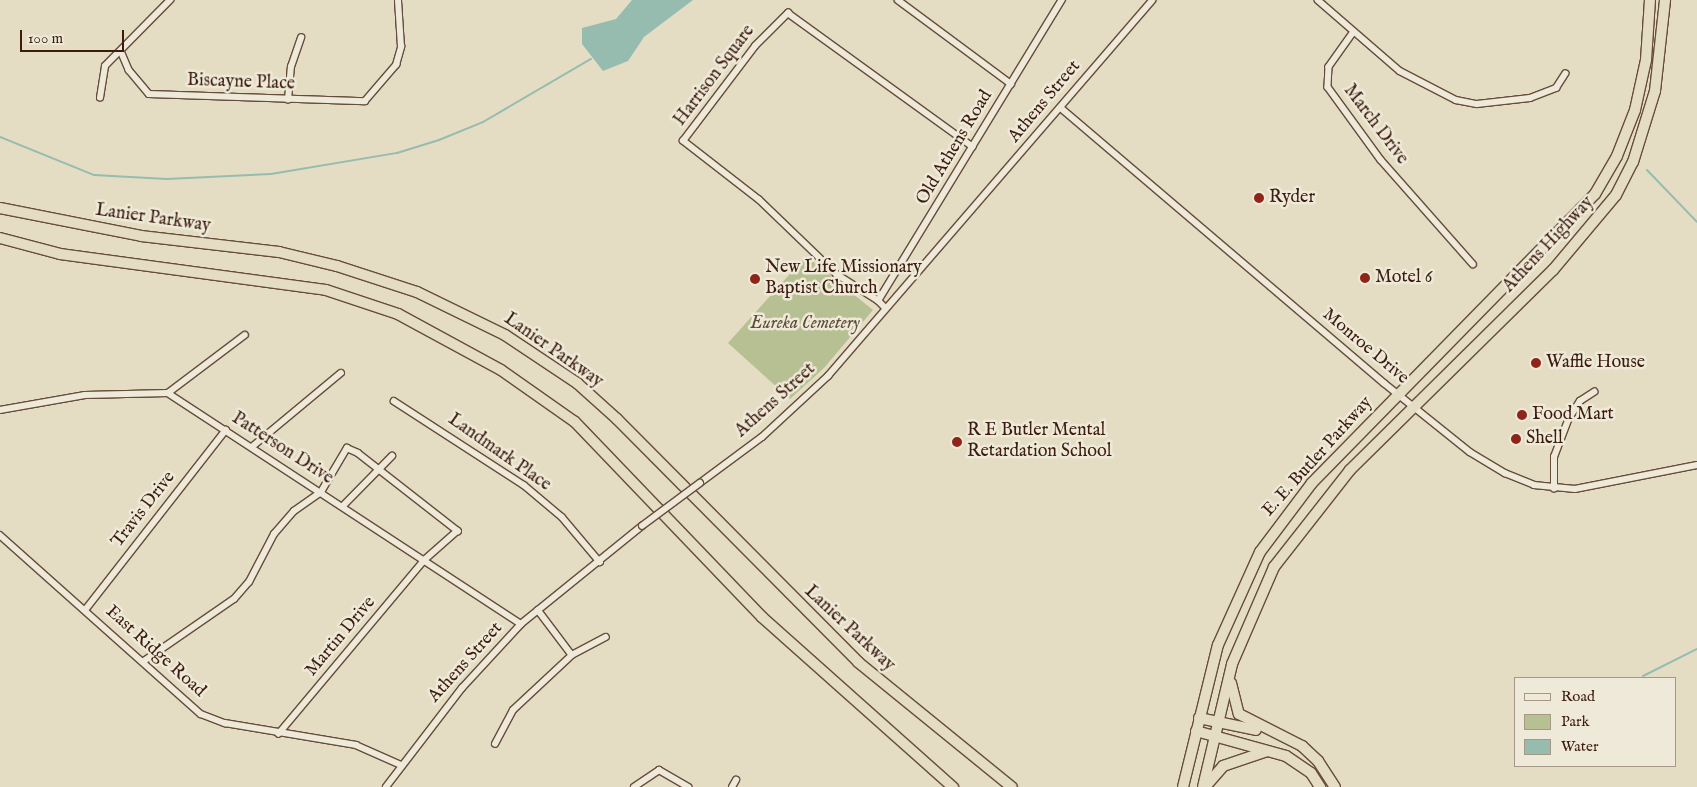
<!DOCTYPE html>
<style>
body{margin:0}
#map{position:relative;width:1697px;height:787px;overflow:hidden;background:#e5ddc3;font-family:"IM FELL English",serif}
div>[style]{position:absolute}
.green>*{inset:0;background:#b6c093}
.water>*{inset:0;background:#96bcaf}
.stream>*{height:2px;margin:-1px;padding:0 1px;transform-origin:1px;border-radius:1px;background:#96bcaf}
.roads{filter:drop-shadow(1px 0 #664c3b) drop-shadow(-1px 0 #664c3b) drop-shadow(0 1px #664c3b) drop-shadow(0 -1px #664c3b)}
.street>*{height:5.5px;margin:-2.75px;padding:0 2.75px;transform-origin:2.75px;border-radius:2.75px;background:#eee9d8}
.highway>*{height:10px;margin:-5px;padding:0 5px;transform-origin:5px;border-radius:5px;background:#e5ddc3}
.bridges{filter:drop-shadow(1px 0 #664c3b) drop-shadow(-1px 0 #664c3b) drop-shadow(0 1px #664c3b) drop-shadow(0 -1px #664c3b)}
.street-bridge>*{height:5.5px;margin:-2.75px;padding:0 2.75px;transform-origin:2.75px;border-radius:2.75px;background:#eee9d8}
.dots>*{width:14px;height:14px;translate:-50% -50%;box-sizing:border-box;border:2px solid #eee9d8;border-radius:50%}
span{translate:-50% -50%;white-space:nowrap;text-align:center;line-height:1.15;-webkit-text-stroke:5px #eee9d8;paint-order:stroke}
.street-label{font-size:18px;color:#3c1c0e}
.poi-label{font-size:18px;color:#3c1c0e}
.left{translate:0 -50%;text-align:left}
.park-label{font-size:18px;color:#614d36;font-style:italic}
.legend{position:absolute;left:1514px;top:677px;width:162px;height:90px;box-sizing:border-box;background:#eee9d8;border:1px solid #a79787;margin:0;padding:6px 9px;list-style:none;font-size:15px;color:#3c1c0e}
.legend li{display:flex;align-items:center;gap:10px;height:25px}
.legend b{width:25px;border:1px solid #a79787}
.scale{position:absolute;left:20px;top:30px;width:104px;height:22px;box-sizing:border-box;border:2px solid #3c1c0e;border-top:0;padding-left:6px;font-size:15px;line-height:18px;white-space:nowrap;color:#3c1c0e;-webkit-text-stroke:4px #eee9d8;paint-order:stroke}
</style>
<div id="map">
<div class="green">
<div style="clip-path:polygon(806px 256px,873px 310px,824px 368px,790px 399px,728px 343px)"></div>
</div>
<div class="water">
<div style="clip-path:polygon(632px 0,693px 0,644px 37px,628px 61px,603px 71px,582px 44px,582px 28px,616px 19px)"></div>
</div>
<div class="stream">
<div style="left:0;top:137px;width:101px;rotate:22deg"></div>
<div style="left:94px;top:175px;width:73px;rotate:3.1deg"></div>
<div style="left:167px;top:179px;width:104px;rotate:-2.8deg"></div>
<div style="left:271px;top:174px;width:128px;rotate:-9.5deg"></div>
<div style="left:397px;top:153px;width:44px;rotate:-17.2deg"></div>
<div style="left:439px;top:140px;width:48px;rotate:-22.2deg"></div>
<div style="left:483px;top:122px;width:125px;rotate:-30.3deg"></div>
<div style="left:1647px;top:170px;width:72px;rotate:46.1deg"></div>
<div style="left:1643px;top:676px;width:60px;rotate:-26.6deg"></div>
</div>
<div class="roads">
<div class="street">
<div style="left:898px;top:0;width:141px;rotate:36.6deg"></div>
<div style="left:1318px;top:0;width:108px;rotate:40.9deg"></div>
<div style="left:1400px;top:71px;width:63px;rotate:27.4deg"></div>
<div style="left:1456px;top:100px;width:21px;rotate:11deg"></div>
<div style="left:1477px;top:104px;width:53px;rotate:-6.5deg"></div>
<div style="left:1530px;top:98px;width:28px;rotate:-21deg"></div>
<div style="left:1556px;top:88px;width:17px;rotate:-57deg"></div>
<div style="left:1354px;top:32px;width:43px;rotate:125.5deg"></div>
<div style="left:1329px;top:67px;width:20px;rotate:93deg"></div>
<div style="left:1328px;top:87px;width:90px;rotate:54deg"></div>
<div style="left:1381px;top:160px;width:139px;rotate:48.5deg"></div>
<div style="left:121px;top:51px;width:21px;rotate:67deg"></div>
<div style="left:129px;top:70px;width:31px;rotate:50deg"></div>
<div style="left:149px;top:94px;width:216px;rotate:1.9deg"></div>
<div style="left:365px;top:101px;width:48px;rotate:-49.3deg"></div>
<div style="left:396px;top:65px;width:19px;rotate:-74deg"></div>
<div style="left:401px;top:47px;width:47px;rotate:-93.7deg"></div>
<div style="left:100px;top:98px;width:32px;rotate:-81deg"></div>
<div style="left:105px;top:66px;width:93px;rotate:-45.4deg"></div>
<div style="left:288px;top:100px;width:33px;rotate:-85deg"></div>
<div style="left:291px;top:67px;width:31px;rotate:-71deg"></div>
<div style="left:1061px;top:108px;width:424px;rotate:40.4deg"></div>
<div style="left:1384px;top:383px;width:110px;rotate:38.7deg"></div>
<div style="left:1470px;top:452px;width:41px;rotate:31deg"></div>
<div style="left:1505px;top:473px;width:31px;rotate:22deg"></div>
<div style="left:1534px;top:485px;width:41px;rotate:5.6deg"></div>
<div style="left:1575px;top:489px;width:124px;rotate:-11.1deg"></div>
<div style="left:878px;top:301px;width:49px;rotate:-147.6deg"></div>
<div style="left:837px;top:275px;width:108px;rotate:-136.1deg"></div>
<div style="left:759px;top:200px;width:96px;rotate:-142.2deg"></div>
<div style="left:683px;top:141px;width:119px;rotate:-52.8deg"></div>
<div style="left:755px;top:46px;width:47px;rotate:-45deg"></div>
<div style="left:788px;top:13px;width:228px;rotate:35.9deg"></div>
<div style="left:886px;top:309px;width:11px;rotate:-135deg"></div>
<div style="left:878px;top:301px;width:353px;rotate:-58.6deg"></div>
<div style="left:168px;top:393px;width:96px;rotate:-37deg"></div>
<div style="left:394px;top:401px;width:155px;rotate:32.9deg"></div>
<div style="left:524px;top:485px;width:50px;rotate:40.1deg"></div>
<div style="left:562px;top:517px;width:59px;rotate:49.8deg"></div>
<div style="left:0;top:410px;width:86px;rotate:-10deg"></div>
<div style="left:85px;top:395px;width:83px;rotate:-1.4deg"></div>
<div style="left:168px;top:393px;width:422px;rotate:33.2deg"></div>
<div style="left:253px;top:446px;width:114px;rotate:-39.7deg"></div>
<div style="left:700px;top:483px;width:77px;rotate:-36.6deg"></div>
<div style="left:762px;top:437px;width:90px;rotate:-42.7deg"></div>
<div style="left:828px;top:376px;width:496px;rotate:-49.2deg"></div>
<div style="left:1554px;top:489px;width:32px;rotate:-90deg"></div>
<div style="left:1554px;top:457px;width:40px;rotate:-69deg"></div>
<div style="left:1568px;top:420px;width:22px;rotate:-58deg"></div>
<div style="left:1580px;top:401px;width:17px;rotate:-33deg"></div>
<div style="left:343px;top:506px;width:70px;rotate:-45.6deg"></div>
<div style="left:0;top:535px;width:269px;rotate:41.7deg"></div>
<div style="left:201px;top:714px;width:26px;rotate:21deg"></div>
<div style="left:225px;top:723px;width:133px;rotate:9.5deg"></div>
<div style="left:356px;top:745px;width:49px;rotate:24deg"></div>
<div style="left:86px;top:609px;width:227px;rotate:-52deg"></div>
<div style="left:538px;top:610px;width:56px;rotate:52.9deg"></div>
<div style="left:144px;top:661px;width:109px;rotate:-34.6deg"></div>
<div style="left:234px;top:599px;width:23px;rotate:-49deg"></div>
<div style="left:249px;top:582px;width:54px;rotate:-62.5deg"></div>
<div style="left:274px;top:534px;width:30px;rotate:-49deg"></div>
<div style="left:294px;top:511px;width:33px;rotate:-35deg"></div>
<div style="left:321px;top:492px;width:51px;rotate:-59.4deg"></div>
<div style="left:347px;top:448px;width:12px;rotate:24deg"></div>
<div style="left:358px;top:453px;width:127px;rotate:38deg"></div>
<div style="left:458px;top:531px;width:44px;rotate:138.7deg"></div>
<div style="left:425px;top:560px;width:227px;rotate:130deg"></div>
<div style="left:495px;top:744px;width:38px;rotate:-62deg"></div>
<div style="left:513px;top:710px;width:81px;rotate:-43deg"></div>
<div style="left:572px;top:655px;width:38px;rotate:-28deg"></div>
<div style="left:386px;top:787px;width:125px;rotate:-52.5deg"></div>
<div style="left:462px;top:688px;width:87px;rotate:-47.3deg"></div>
<div style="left:521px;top:624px;width:156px;rotate:-39deg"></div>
<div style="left:634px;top:787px;width:30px;rotate:-34deg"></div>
<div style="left:659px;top:770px;width:34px;rotate:30deg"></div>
<div style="left:732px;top:787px;width:8px;rotate:-60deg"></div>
</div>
<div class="highway">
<div style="left:0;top:208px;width:144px;rotate:11.2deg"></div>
<div style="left:141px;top:236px;width:139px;rotate:6.6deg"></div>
<div style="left:279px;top:252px;width:60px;rotate:13.6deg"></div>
<div style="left:337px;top:266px;width:84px;rotate:18deg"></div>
<div style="left:417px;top:292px;width:98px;rotate:26deg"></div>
<div style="left:505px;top:335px;width:87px;rotate:33.7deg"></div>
<div style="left:577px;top:383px;width:54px;rotate:42deg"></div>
<div style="left:617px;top:419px;width:342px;rotate:45.2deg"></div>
<div style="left:858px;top:662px;width:198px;rotate:39.1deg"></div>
<div style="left:0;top:238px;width:62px;rotate:14.9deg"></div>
<div style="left:60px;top:254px;width:268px;rotate:7.7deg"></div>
<div style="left:326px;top:290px;width:76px;rotate:18.4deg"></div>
<div style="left:398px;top:314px;width:117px;rotate:28.5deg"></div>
<div style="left:501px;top:370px;width:90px;rotate:35.1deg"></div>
<div style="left:575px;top:422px;width:270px;rotate:46.2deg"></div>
<div style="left:762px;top:617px;width:256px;rotate:41.7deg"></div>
<div style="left:1231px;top:683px;width:32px;rotate:76deg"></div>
<div style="left:1239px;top:714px;width:71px;rotate:26.9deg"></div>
<div style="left:1302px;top:746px;width:22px;rotate:43deg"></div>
<div style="left:1318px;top:761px;width:31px;rotate:57deg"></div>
<div style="left:1199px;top:718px;width:58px;rotate:11.9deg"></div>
<div style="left:1196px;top:731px;width:93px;rotate:15.5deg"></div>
<div style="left:1286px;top:756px;width:30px;rotate:34deg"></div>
<div style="left:1311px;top:773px;width:17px;rotate:57deg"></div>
<div style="left:1183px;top:787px;width:146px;rotate:-76.2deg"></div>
<div style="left:1218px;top:645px;width:102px;rotate:-65.7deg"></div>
<div style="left:1260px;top:552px;width:86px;rotate:-53deg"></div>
<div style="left:1312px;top:483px;width:404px;rotate:-45.6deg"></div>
<div style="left:1595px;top:194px;width:44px;rotate:-59.9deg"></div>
<div style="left:1617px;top:156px;width:49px;rotate:-68.6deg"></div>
<div style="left:1635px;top:110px;width:51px;rotate:-77.6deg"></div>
<div style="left:1646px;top:60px;width:60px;rotate:-86.2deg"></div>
<div style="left:1203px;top:787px;width:126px;rotate:-76.7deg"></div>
<div style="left:1232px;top:664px;width:106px;rotate:-66.6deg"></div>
<div style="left:1274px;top:567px;width:123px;rotate:-51.9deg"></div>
<div style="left:1350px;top:470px;width:285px;rotate:-44.6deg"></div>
<div style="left:1553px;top:270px;width:98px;rotate:-50deg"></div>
<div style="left:1616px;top:195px;width:37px;rotate:-63deg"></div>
<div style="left:1633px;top:162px;width:74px;rotate:-72.8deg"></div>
<div style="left:1655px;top:91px;width:92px;rotate:-83.7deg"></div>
<div style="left:1205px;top:787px;width:28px;rotate:-49deg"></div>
<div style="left:1223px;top:766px;width:46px;rotate:-18.8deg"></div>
</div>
</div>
<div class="bridges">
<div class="street-bridge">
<div style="left:642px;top:526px;width:72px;rotate:-36.6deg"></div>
</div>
</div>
<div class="dots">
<div style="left:1259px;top:198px;background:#8f2418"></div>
<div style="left:1365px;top:278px;background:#8f2418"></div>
<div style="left:755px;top:279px;background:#8f2418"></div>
<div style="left:1536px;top:363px;background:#8f2418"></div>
<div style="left:1522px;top:415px;background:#8f2418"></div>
<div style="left:1516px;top:439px;background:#8f2418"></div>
<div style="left:957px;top:442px;background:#8f2418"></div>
</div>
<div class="street-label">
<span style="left:715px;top:76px;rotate:-53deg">Harrison Square</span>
<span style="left:241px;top:83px;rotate:2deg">Biscayne Place</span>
<span style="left:1045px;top:102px;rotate:-50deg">Athens Street</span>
<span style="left:1375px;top:125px;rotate:53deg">March Drive</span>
<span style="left:955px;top:148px;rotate:-59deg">Old Athens Road</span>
<span style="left:153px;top:219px;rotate:8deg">Lanier Parkway</span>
<span style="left:1549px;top:245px;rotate:-47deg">Athens Highway</span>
<span style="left:1365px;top:347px;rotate:40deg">Monroe Drive</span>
<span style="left:553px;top:351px;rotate:35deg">Lanier Parkway</span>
<span style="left:776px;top:401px;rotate:-42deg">Athens Street</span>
<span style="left:282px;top:449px;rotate:33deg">Patterson Drive</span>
<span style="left:499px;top:453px;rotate:35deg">Landmark Place</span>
<span style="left:1318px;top:457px;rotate:-48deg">E. E. Butler Parkway</span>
<span style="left:144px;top:510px;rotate:-52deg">Travis Drive</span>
<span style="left:849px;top:629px;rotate:43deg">Lanier Parkway</span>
<span style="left:341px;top:637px;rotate:-50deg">Martin Drive</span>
<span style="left:155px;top:652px;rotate:42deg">East Ridge Road</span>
<span style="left:466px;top:663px;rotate:-48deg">Athens Street</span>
</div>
<div class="poi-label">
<span class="left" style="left:1269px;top:198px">Ryder</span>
<span class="left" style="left:765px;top:279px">New Life Missionary<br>Baptist Church</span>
<span class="left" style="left:1375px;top:278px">Motel 6</span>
<span class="left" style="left:1546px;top:363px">Waffle House</span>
<span class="left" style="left:1532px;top:415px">Food Mart</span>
<span class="left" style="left:967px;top:442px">R E Butler Mental<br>Retardation School</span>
<span class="left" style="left:1526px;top:439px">Shell</span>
</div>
<div class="park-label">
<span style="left:805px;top:324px">Eureka Cemetery</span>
</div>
<ul class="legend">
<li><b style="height:6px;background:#eee9d8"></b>Road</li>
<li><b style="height:14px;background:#b6c093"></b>Park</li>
<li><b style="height:14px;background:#96bcaf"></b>Water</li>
</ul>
<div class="scale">100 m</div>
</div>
